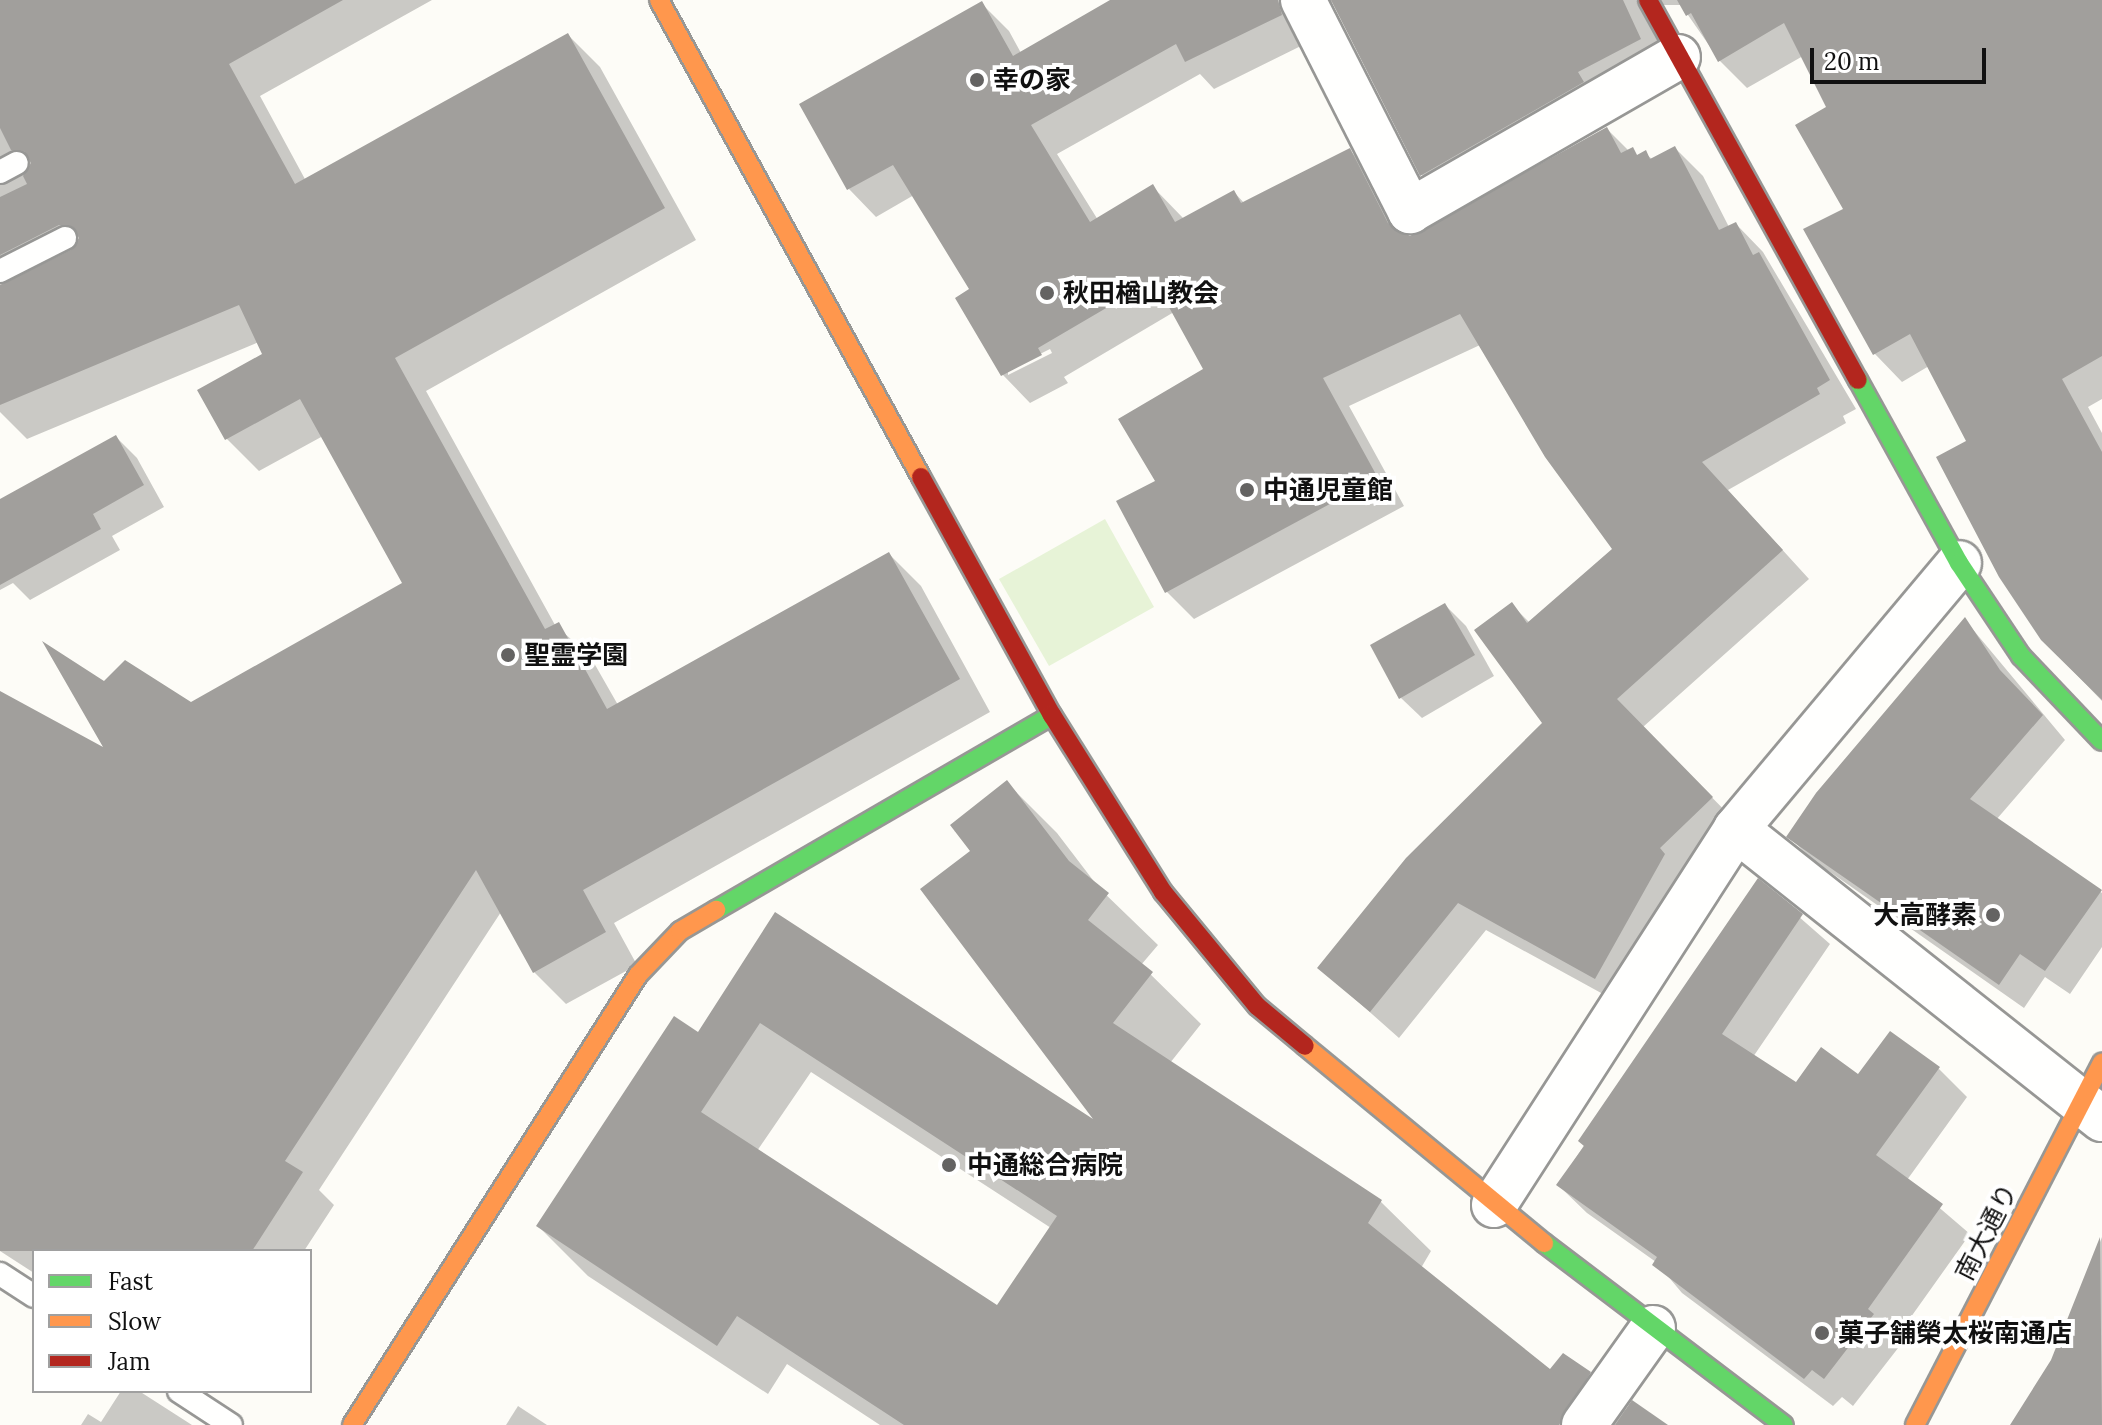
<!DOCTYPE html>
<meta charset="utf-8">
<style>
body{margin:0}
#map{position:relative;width:2102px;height:1425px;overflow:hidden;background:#fdfcf7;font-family:Lora,"Noto Sans JP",serif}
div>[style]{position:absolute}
.green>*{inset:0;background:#e7f3d7}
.shadow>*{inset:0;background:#0003}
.building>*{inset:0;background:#a19f9c}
.roads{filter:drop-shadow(2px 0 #979795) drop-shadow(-2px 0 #979795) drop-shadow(0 2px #979795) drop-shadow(0 -2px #979795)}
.lane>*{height:22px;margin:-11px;padding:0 11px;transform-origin:11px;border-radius:11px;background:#fffffe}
.street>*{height:44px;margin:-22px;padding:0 22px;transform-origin:22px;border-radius:22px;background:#fffffe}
.fast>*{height:18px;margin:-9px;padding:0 9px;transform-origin:9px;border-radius:9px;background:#63d668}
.slow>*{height:18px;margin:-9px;padding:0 9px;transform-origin:9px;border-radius:9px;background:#ff974d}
.jam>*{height:18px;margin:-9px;padding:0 9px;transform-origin:9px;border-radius:9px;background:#b3261e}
.dots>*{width:22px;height:22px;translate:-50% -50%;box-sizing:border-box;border:4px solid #fff;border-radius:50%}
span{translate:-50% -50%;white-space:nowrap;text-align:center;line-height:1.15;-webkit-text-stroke:8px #fff;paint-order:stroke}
.poi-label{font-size:26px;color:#111;font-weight:700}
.left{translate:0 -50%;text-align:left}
.right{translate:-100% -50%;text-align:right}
.street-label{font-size:26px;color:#111}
.legend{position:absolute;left:32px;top:1249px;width:280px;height:144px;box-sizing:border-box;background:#fff;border:2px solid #a0a0a0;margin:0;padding:10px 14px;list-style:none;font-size:24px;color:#111}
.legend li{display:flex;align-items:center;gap:16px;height:40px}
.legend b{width:40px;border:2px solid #a0a0a0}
.scale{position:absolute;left:1810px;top:48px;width:176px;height:36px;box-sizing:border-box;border:4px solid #111;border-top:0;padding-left:10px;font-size:24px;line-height:28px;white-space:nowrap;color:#111;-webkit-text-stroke:6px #fff;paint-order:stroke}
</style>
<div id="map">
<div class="green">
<div style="clip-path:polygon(1105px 519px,1154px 607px,1049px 666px,999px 579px)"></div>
</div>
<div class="shadow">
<div style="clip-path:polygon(0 0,432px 0,260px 96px,306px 181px,568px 35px,600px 67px,696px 240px,426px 391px,555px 625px,590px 656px,618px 705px,889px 554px,921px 586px,990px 712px,614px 923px,637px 965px,566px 1004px,534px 972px,501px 912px,319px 1190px,334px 1205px,304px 1251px,34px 1251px,34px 1273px,0 1251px,0 694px,108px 752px,104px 684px,190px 705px,405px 583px,323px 436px,259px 471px,227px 439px,200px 391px,265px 355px,259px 342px,27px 439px,0 412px)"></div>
<div style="clip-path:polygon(evenodd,1114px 0,2102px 0,2102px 399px,2088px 407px,2102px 433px,2102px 701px,2042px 639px,1969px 441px,1929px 366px,1902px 382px,1875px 354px,1806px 230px,1846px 210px,1829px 108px,1803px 56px,1747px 88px,1720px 61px,1681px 5px,1664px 5px,1667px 67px,1450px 203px,1422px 175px,1332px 2px,1309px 15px,1309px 42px,1214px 89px,1200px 74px,1057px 154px,1098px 220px,1153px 187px,1184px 219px,1234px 192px,1245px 204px,1349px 150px,1377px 178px,1408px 239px,1607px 129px,1629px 151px,1639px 156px,1645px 153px,1653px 160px,1675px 148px,1703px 176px,1729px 227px,1736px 224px,1763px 252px,1856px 409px,1843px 416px,1846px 423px,1728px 490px,1809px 579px,1643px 727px,1739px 825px,1623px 1005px,1486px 930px,1399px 1038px,1320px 968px,1544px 723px,1512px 605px,1530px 623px,1614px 549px,1480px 345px,1349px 406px,1404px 506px,1194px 619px,1167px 592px,1157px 481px,1206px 370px,1174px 312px,1064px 377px,1068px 383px,1030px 403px,1003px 375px,972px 289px,914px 195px,876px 217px,849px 189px,981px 3px,1009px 31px,1021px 53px,1114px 0,1050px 349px,1052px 353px,1008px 375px,1008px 370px,1050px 349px)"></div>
<div style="clip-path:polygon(116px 437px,137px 458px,164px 507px,112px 536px,120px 550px,30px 600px,13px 583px,0 590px,0 501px)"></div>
<div style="clip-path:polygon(1445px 605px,1466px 626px,1494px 676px,1422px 718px,1401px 698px)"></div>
<div style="clip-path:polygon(1965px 620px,2065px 740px,1996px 820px,2102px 893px,2102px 947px,2070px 994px,2045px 977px,2024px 1008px,1813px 860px,1789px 837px)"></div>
<div style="clip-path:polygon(evenodd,1007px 783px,1057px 833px,1099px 888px,1158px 945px,1141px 965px,1201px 1024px,1170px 1063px,1381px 1202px,1431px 1251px,1421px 1268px,1550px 1372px,1590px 1374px,1627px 1411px,1664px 1425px,880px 1425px,787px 1364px,768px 1394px,588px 1276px,538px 1226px,699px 1034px,776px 915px,1101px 1126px,973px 851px,1007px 783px,811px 1072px,1051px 1228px,997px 1308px,757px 1151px,811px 1072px)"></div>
<div style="clip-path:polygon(1758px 881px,1830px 944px,1753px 1057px,1796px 1085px,1939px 1069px,1967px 1097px,1907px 1180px,1970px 1234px,1896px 1338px,1902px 1343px,1853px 1406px,1842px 1397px,1833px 1406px,1682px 1293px,1656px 1262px,1587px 1213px,1558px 1185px)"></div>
<div style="clip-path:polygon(2102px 1237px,2102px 1425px,2012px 1425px,2053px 1360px)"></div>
<div style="clip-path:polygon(121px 1391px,139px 1391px,192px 1425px,81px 1425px,88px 1414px,101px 1422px)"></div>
<div style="clip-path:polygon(518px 1406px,547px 1425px,506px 1425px)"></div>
</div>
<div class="building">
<div style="clip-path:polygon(0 0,343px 0,229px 64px,295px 184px,568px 33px,665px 208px,395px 358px,545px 629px,559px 622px,607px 709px,889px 552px,960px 679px,583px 890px,606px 932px,533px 973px,476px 870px,285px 1161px,303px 1172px,252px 1251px,0 1251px,0 691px,103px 747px,42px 641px,104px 681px,125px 660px,191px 702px,402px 583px,300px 399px,225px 440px,197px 390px,262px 354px,239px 305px,0 405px,0 285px,71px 250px,79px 238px,73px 227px,59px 225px,0 255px,0 197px,27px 184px,23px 176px,31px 163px,24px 151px,11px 150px,0 128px)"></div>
<div style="clip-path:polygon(1110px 0,1278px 0,1282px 15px,1185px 62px,1176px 44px,1031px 125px,1090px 222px,1153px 184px,1175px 222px,1234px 190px,1241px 203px,1350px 148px,1388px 223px,1410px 236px,1607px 127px,1621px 153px,1633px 147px,1637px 155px,1646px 150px,1650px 159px,1675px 146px,1719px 230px,1736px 222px,1753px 255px,1759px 252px,1830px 380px,1817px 388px,1820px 394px,1702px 462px,1783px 550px,1617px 699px,1713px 797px,1660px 848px,1665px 854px,1595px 979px,1458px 903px,1370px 1012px,1317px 968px,1406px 858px,1542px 723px,1474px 630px,1512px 602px,1527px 623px,1612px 549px,1545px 457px,1460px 314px,1323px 378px,1378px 478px,1165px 593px,1116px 501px,1155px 481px,1118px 419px,1203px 369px,1154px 280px,1038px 348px,1042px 355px,1001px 376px,955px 298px,969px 289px,893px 165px,847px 190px,799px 104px,982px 1px,1013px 56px)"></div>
<div style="clip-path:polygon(1331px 0,1623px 0,1641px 39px,1578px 72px,1584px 82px,1420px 176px)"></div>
<div style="clip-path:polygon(1677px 0,2102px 0,2102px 356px,2062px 379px,2102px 452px,2102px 700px,2041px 640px,1999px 577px,1936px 457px,1966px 441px,1910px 334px,1873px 355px,1803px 229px,1843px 209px,1795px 125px,1826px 107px,1784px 23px,1718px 62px,1691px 13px,1686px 16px)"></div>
<div style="clip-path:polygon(116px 435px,144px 485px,93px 514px,101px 529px,0 585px,0 499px)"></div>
<div style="clip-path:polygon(1445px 603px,1475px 655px,1399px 699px,1370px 645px)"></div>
<div style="clip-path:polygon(1965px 617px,2000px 670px,2043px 715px,1970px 799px,2102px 890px,2045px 971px,2020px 954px,1999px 985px,1786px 837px,1816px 793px)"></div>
<div style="clip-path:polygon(evenodd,1007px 780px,1069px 861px,1109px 893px,1088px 920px,1153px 972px,1113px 1023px,1382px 1200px,1368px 1223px,1550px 1369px,1563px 1353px,1591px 1372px,1559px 1425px,904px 1425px,737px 1316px,717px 1346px,536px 1226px,674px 1016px,698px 1032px,775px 912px,1093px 1119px,920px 889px,970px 851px,950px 825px,1007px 780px,760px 1023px,1057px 1216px,997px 1305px,701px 1112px,760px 1023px)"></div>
<div style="clip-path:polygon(1758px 878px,1803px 914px,1722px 1034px,1796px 1082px,1821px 1047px,1858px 1074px,1890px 1031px,1940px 1067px,1876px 1155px,1943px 1204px,1868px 1309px,1874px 1314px,1824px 1379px,1812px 1370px,1804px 1379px,1652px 1265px,1657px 1257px,1556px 1185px,1584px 1146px,1578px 1141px)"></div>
<div style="clip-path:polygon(2100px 1237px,2102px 1425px,2010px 1425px,2051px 1360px)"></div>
<div style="clip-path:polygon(1632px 1400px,1668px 1425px,1615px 1425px)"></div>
</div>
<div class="roads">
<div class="lane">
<div style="left:0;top:172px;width:19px;rotate:-28deg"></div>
<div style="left:0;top:271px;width:73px;rotate:-26.9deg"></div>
<div style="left:0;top:1274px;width:40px;rotate:32.9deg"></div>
<div style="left:179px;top:1391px;width:62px;rotate:33.2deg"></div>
</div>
<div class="street">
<div style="left:1303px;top:0;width:237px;rotate:63.1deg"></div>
<div style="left:1410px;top:211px;width:309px;rotate:-29.9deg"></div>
<div style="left:1736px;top:829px;width:467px;rotate:38.4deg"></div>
<div style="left:1494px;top:1205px;width:447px;rotate:-57.2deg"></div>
<div style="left:1736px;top:829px;width:347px;rotate:-50deg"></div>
<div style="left:1584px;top:1425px;width:119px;rotate:-54.6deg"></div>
</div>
<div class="fast">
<div style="left:1858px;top:380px;width:209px;rotate:61.1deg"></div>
<div style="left:1959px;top:563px;width:112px;rotate:56.3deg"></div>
<div style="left:2021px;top:656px;width:117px;rotate:46.4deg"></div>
<div style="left:716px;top:910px;width:388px;rotate:-30.1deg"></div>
<div style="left:1544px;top:1243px;width:301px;rotate:37.2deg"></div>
</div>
<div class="slow">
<div style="left:659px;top:0;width:544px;rotate:61.22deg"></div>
<div style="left:1305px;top:1046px;width:310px;rotate:39.5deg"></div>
<div style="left:352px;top:1425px;width:533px;rotate:-57.56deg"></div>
<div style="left:638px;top:975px;width:61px;rotate:-46.3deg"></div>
<div style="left:680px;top:931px;width:42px;rotate:-30.3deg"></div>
<div style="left:1915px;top:1425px;width:408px;rotate:-62.7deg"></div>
</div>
<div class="jam">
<div style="left:1648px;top:0;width:434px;rotate:61.1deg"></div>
<div style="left:921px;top:477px;width:272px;rotate:61.2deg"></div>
<div style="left:1052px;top:715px;width:209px;rotate:57.9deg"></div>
<div style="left:1163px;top:892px;width:148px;rotate:50.5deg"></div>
<div style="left:1257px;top:1006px;width:62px;rotate:39.8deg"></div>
</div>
</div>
<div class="dots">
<div style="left:977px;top:80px;background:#646362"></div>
<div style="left:1047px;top:293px;background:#646362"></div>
<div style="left:1247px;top:490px;background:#646362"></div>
<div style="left:508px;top:655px;background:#646362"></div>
<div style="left:1993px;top:915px;background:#646362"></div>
<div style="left:949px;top:1165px;background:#646362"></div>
<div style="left:1822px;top:1333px;background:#646362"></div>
</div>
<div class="poi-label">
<span class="left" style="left:993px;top:80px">幸の家</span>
<span class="left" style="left:1063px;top:293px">秋田楢山教会</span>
<span class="left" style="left:1263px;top:490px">中通児童館</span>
<span class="left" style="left:524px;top:655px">聖霊学園</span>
<span class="right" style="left:1977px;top:915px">大高酵素</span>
<span class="left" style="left:967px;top:1165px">中通総合病院</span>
<span class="left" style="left:1838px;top:1333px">菓子舗榮太桜南通店</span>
</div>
<div class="street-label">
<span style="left:1986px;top:1232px;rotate:-63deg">南大通り</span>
</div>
<ul class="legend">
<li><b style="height:10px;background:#63d668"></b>Fast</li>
<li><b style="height:10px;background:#ff974d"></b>Slow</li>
<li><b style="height:10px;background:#b3261e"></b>Jam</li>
</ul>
<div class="scale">20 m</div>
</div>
